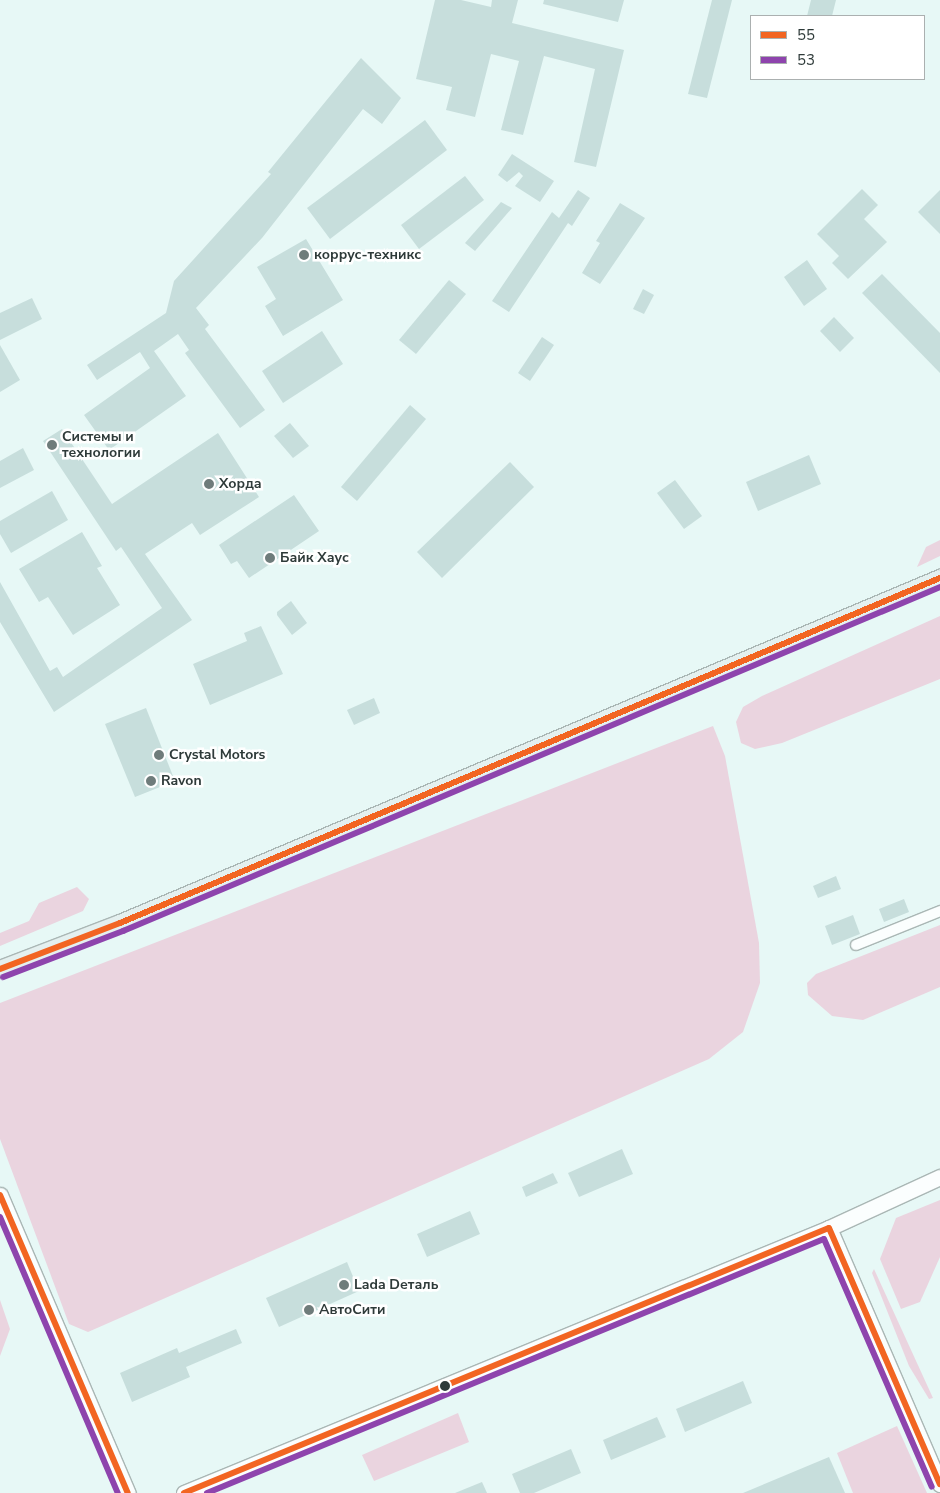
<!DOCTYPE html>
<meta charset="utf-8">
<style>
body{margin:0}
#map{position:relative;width:940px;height:1493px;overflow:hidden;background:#e7f8f6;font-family:"Nunito Sans",sans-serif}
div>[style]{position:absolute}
.green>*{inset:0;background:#ead4df}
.building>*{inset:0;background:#c7dedc}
.roads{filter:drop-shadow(1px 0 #aab7b5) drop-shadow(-1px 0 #aab7b5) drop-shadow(0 1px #aab7b5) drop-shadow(0 -1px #aab7b5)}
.minor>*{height:10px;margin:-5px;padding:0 5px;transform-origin:5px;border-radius:5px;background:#fbfefe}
.secondary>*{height:15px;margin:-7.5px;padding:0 7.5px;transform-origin:7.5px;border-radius:7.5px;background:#fbfefe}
.primary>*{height:16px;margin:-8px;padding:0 8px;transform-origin:8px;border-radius:8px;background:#e4f0ef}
.bus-1>*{height:6px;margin:-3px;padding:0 3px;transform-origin:3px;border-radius:3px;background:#f26522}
.bus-2>*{height:6px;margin:-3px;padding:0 3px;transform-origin:3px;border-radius:3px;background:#8e44ad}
.dots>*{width:14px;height:14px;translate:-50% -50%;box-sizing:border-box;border:2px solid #fff;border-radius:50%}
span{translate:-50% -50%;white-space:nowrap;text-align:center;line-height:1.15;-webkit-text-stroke:5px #fff;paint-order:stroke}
.poi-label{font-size:14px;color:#2e3a39;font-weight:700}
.left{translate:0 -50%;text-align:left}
.legend{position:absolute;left:750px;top:15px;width:175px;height:65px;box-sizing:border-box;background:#fff;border:1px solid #abb0b0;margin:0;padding:6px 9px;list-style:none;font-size:15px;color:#2e3a39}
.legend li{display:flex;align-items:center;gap:10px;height:25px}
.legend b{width:25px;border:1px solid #abb0b0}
</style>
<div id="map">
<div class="green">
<div style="clip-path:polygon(940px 540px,940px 556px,917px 567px,926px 547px)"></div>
<div style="clip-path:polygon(940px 616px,940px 679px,782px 743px,755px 749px,741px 743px,736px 722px,743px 707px,762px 696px)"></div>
<div style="clip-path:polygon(713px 726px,725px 756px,759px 943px,760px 983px,743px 1032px,709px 1059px,88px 1332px,69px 1324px,0 1139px,0 1003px)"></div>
<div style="clip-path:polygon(77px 887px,89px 899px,83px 911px,0 946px,0 933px,29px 921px,39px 903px)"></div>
<div style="clip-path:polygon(940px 925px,940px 987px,863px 1020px,832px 1016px,808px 995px,807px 983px,816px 974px)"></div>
<div style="clip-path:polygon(940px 1200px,940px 1257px,920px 1302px,901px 1309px,880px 1259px,896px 1218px)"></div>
<div style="clip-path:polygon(874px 1269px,933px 1398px,929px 1399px,909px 1366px,872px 1273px)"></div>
<div style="clip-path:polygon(0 1300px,10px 1329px,0 1356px)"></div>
<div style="clip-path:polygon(458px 1413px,469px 1442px,374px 1481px,362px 1455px)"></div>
<div style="clip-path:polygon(897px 1426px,927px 1493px,853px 1493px,837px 1453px)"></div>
</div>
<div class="building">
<div style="clip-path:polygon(435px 0,461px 0,491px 7px,492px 0,518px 0,512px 23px,624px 50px,596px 167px,574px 162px,595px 69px,544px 56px,523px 135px,501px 130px,519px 61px,491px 54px,475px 117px,446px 110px,452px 87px,416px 79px)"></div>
<div style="clip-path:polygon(544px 0,624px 0,618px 22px,543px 4px)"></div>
<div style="clip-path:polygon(712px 0,732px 0,707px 98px,688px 94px)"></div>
<div style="clip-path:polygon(811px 0,836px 0,832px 16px,807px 16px)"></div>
<div style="clip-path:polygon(361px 58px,401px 98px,382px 124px,363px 109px,262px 238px,196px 308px,209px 325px,205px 329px,265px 410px,240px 428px,185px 353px,189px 350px,178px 334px,154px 351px,186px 396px,109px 450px,84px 415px,150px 368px,140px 352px,97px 380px,87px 365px,166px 313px,174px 281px,271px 174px,268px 172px)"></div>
<div style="clip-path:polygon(425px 120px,447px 150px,330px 239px,307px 208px)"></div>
<div style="clip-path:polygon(512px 154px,554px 181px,540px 202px,515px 186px,523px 176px,519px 172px,507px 182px,498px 175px)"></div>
<div style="clip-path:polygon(465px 176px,484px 200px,419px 249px,401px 225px)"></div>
<div style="clip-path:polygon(862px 189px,878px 205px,864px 219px,887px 242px,848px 279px,832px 263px,839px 256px,817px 234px)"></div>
<div style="clip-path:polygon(578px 190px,590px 198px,572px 226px,568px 223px,509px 312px,492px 301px,552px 212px,559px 218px)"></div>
<div style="clip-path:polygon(940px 190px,940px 234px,918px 212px)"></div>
<div style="clip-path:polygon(501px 202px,512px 208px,475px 251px,465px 243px)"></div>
<div style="clip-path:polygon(620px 203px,645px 218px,600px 284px,582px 273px,600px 243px,596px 241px)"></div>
<div style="clip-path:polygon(306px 239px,343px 300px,283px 336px,265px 306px,276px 299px,257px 267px)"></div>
<div style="clip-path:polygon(807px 260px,827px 289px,804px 306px,784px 277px)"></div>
<div style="clip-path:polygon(882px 274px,940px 333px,940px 373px,862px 293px)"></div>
<div style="clip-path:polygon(449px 280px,466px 294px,416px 354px,399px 340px)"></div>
<div style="clip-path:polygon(643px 289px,654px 295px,644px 314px,633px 309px)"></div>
<div style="clip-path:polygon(32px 298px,42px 319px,0 340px,0 313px)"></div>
<div style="clip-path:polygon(834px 317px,854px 338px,840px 352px,820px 331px)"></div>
<div style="clip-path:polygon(322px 331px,343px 364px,283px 403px,262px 371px)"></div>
<div style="clip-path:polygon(542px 337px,554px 345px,530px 381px,518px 373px)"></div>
<div style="clip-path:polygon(0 345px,20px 380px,0 392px)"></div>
<div style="clip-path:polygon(410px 405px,426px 419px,357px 501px,341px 487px)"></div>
<div style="clip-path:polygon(290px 423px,309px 446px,293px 458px,274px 436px)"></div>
<div style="clip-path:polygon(62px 429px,112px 504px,218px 433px,259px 497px,200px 535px,192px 523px,145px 554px,192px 620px,54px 712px,0 622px,0 582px,50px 671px,57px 667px,63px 677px,162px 608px,121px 547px,116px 551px,43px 441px)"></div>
<div style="clip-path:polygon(23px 448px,34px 470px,0 488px,0 461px)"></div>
<div style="clip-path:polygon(809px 455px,821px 484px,758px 511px,746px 482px)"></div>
<div style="clip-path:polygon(510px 462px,534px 487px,442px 578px,417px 552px)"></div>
<div style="clip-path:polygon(675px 480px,702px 516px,684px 529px,657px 493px)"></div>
<div style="clip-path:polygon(52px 491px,68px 520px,11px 553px,0 534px,0 521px)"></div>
<div style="clip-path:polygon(294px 495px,319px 531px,249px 578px,237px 561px,231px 564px,219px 545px)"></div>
<div style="clip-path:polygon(82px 532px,102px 566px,97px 568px,120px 605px,73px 635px,48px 597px,39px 602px,19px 569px)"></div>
<div style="clip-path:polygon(291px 601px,307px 623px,292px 635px,277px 615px,277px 612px)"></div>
<div style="clip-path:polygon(261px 626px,283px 674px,210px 705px,193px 664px,247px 641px,244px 633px)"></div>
<div style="clip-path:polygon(374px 698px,380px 713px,354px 725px,347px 710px)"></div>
<div style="clip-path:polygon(146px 708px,175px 781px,135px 797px,105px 724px)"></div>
<div style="clip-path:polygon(836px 876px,841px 889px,818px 898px,813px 886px)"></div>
<div style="clip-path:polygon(904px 899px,909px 912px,884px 922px,879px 909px)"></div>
<div style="clip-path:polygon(853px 915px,860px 934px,832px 945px,825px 926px)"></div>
<div style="clip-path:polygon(622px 1149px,633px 1174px,579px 1197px,568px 1173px)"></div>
<div style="clip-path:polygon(553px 1173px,558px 1183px,526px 1197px,522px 1187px)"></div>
<div style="clip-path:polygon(470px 1211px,480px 1234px,427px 1257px,417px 1234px)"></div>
<div style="clip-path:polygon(347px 1262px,359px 1291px,279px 1327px,266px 1298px)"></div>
<div style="clip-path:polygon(236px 1329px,242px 1343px,186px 1367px,190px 1377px,132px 1402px,120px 1373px,177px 1348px,179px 1353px)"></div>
<div style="clip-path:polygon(743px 1381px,752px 1403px,685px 1432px,676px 1409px)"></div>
<div style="clip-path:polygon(657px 1417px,666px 1437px,611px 1460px,603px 1440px)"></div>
<div style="clip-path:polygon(571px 1449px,581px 1473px,534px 1493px,520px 1493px,512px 1474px)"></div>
<div style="clip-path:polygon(829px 1457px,845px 1493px,743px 1493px)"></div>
<div style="clip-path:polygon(482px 1482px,487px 1493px,455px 1493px)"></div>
</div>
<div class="roads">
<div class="minor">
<div style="left:856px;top:945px;width:91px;rotate:-22deg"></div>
</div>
<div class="secondary">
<div style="left:0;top:1195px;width:324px;rotate:66.8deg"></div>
<div style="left:829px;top:1228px;width:279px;rotate:66.6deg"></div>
<div style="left:184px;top:1493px;width:697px;rotate:-22.34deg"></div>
<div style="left:829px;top:1228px;width:122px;rotate:-24.7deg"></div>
</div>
<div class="primary">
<div style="left:0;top:969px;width:129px;rotate:-21deg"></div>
<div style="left:120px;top:923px;width:890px;rotate:-22.82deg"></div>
</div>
</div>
<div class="bus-1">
<div style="left:0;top:969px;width:129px;rotate:-21deg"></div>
<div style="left:120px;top:923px;width:890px;rotate:-22.82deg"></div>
<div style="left:0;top:1195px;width:324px;rotate:66.8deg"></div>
<div style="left:184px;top:1493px;width:697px;rotate:-22.34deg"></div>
<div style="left:829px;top:1228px;width:279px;rotate:66.6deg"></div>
</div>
<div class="bus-2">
<div style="left:3px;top:977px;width:129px;rotate:-21deg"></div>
<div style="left:123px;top:931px;width:886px;rotate:-22.83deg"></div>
<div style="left:0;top:1217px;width:300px;rotate:66.9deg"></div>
<div style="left:207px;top:1493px;width:667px;rotate:-22.38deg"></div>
<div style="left:824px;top:1239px;width:270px;rotate:66.5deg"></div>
</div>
<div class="dots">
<div style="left:304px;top:255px;background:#6f7c7b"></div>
<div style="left:52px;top:445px;background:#6f7c7b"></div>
<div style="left:209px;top:484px;background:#6f7c7b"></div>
<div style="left:270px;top:558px;background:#6f7c7b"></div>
<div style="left:159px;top:755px;background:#6f7c7b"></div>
<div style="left:151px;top:781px;background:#6f7c7b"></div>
<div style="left:344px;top:1285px;background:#6f7c7b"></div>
<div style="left:309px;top:1310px;background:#6f7c7b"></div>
<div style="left:445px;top:1386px;background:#2e3a39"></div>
</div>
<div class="poi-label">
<span class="left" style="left:314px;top:255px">коррус-техникс</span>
<span class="left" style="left:62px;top:445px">Системы и<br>технологии</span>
<span class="left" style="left:219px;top:484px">Хорда</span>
<span class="left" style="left:280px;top:558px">Байк Хаус</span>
<span class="left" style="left:169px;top:755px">Crystal Motors</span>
<span class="left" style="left:161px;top:781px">Ravon</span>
<span class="left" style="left:354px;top:1285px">Lada Dеталь</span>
<span class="left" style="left:319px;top:1310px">АвтоСити</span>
</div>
<ul class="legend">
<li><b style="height:6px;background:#f26522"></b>55</li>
<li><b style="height:6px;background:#8e44ad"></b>53</li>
</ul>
</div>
